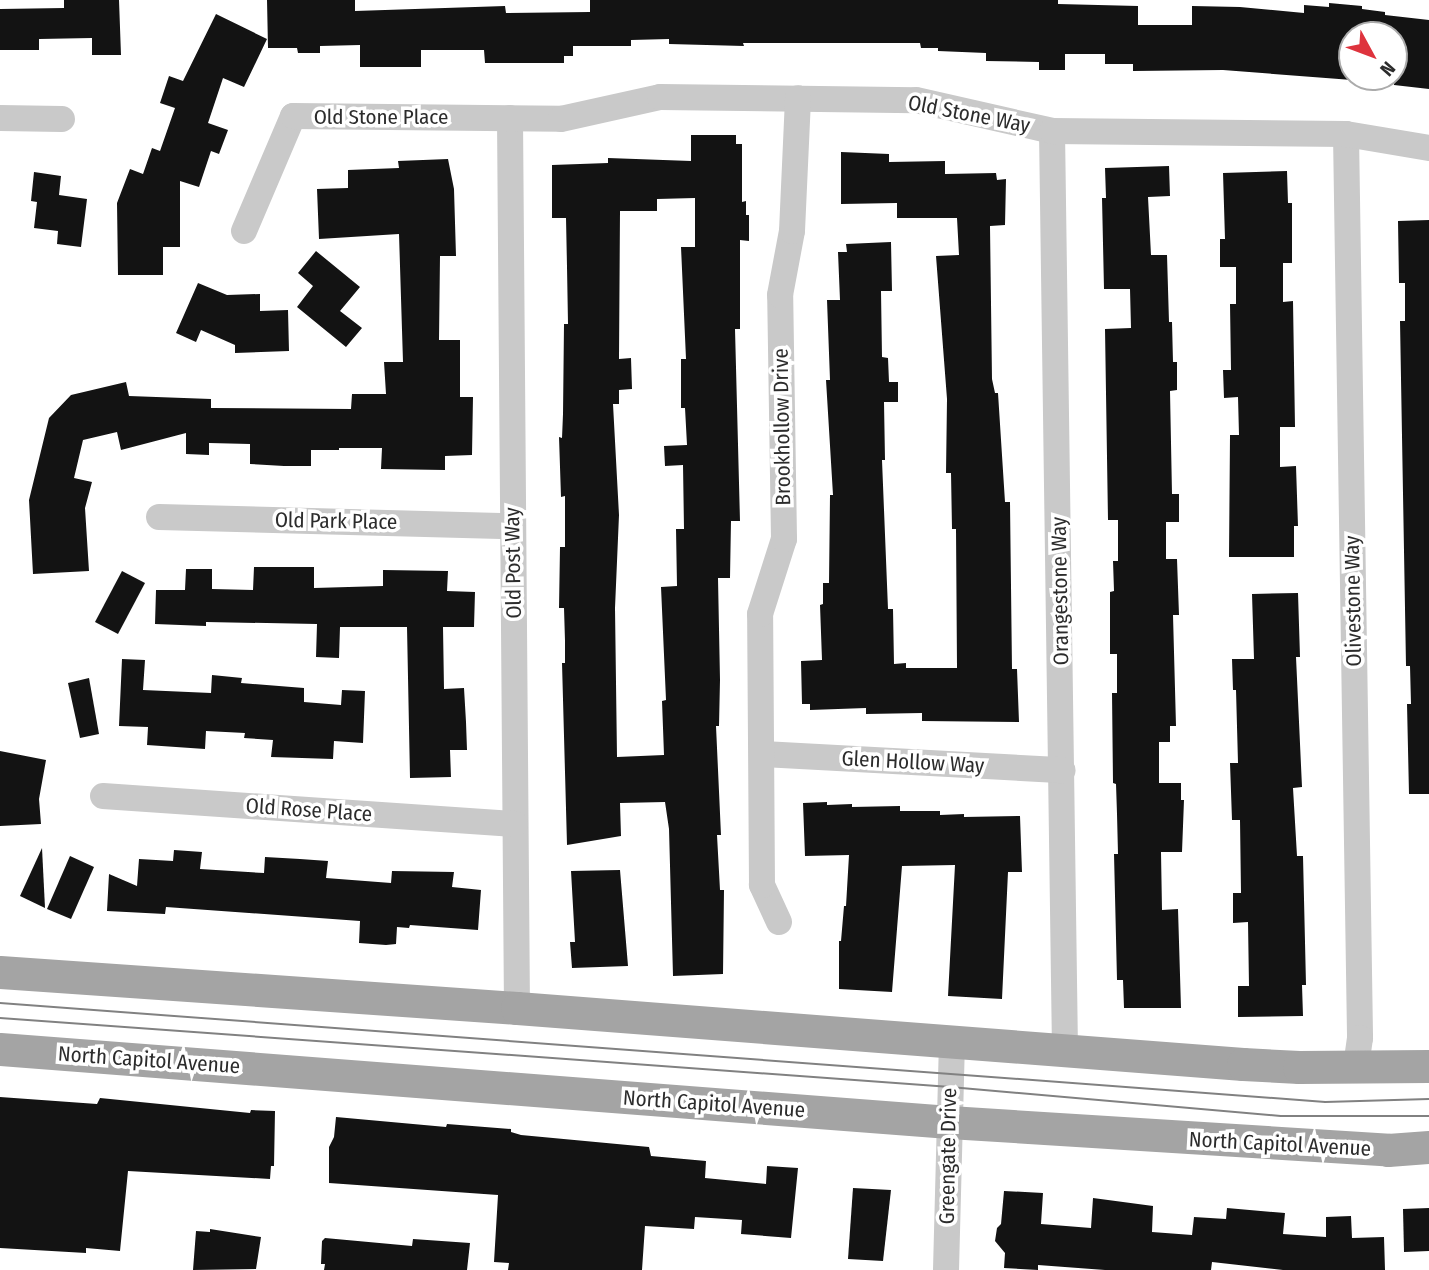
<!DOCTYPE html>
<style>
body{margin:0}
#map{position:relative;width:1429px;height:1270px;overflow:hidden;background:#fff;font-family:"Fira Sans Condensed",sans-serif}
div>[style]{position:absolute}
.building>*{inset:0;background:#131313}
.minor>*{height:26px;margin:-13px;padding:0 13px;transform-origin:13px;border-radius:13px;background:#c9c9c9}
.major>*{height:33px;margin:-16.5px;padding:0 16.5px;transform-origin:16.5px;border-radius:16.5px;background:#a4a4a4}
.tram>*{height:2px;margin:-1px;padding:0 1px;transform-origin:1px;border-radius:1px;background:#818181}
span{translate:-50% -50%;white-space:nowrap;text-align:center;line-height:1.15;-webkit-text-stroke:7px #fff;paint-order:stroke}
.street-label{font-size:21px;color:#2c2c2c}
.north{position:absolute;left:1338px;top:21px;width:70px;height:70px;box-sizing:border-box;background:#fff;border:2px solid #ababab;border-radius:50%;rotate:131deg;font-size:19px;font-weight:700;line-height:28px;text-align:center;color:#2c2c2c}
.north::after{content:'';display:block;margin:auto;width:24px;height:32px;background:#de333d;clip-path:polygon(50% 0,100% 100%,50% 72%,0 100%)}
</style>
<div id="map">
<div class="building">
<div style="clip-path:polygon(64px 0,119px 0,121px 55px,92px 55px,92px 38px,39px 39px,39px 50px,0 50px,0 9px,64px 8px)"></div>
<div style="clip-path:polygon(267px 0,355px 0,355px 11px,505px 6px,506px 13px,590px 12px,590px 0,1058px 0,1058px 4px,1138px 6px,1138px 25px,1192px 25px,1192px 6px,1240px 7px,1304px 13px,1304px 5px,1329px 7px,1329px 3px,1362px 6px,1362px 9px,1385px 12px,1385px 15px,1429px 20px,1429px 89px,1394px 85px,1394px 35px,1352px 35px,1352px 80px,1223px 70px,1133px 71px,1133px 64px,1105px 64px,1105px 54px,1065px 54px,1065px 70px,1039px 70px,1039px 62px,986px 61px,986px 53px,938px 51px,938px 48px,921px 48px,920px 43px,743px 43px,744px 46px,669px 44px,669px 39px,631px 40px,631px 46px,573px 46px,573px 56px,564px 56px,564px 63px,485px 63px,484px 50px,421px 50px,421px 67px,360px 67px,360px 45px,320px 46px,320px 53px,298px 53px,297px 48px,268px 48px)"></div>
<div style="clip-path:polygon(216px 14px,267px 39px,244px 87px,223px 78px,208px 123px,228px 130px,219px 154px,211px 151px,199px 187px,180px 181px,180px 247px,163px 247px,163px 275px,118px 275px,117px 203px,130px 169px,143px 174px,152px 148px,160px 151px,175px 108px,160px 103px,169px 76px,183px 81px)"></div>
<div style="clip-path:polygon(evenodd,691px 135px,736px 135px,736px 144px,742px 144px,742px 202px,746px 201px,746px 215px,749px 215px,749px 241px,740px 240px,740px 329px,735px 329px,740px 521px,731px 521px,730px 578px,718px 578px,720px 680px,719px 726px,716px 726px,721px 835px,717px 835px,720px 890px,724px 890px,723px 974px,673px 976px,669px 829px,665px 802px,620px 803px,621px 836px,567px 845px,562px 663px,565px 663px,565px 641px,564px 608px,559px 608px,560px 547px,565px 547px,565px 496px,561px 497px,559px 437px,562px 438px,563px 414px,564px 324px,568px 324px,567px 267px,566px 218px,552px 218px,552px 165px,608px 163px,608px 158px,691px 161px,691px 135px,695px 198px,695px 247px,681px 247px,686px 359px,681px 359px,681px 408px,685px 408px,687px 445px,664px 446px,665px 466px,683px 465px,684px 529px,676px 529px,677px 586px,661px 587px,666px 700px,662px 701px,664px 755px,617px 757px,615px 608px,619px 515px,613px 404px,619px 404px,619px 390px,632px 389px,631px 358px,619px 359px,620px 211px,657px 211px,657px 199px,695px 198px)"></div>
<div style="clip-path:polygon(841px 152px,889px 154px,889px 162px,945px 161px,945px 174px,996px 173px,997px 180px,1006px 179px,1005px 225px,990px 226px,992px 379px,995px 393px,998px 393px,1005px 502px,1010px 502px,1012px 669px,1017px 669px,1019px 722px,922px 721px,922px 713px,866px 714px,866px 708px,810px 710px,810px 704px,802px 704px,801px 661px,822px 660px,820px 605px,823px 604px,823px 583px,829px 583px,830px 495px,833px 495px,826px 380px,830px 380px,827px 300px,840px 300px,838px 252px,847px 252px,846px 244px,891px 242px,892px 291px,881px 291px,882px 357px,888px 358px,889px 382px,898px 382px,898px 402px,884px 402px,885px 460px,882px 460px,888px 609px,893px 609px,894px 664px,906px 663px,906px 668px,957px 668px,956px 529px,952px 529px,951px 473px,946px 473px,947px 399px,936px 256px,959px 255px,957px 218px,897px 218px,897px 203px,841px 204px)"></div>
<div style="clip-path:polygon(448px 159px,454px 189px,456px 256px,440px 256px,439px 340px,460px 340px,460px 397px,473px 397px,472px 455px,445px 456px,445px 470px,381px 469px,382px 448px,339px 448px,339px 450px,311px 450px,311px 466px,284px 466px,250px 464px,250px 444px,209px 443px,209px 455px,186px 454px,186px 433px,121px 450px,117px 432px,83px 440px,74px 478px,92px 482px,85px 508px,89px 571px,33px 574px,29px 500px,49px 418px,71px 395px,126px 382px,129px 396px,211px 399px,211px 408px,351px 409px,352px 394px,386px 394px,384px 362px,403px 362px,399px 234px,319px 239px,317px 189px,348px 188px,348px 170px,399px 168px,398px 161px)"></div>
<div style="clip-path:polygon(1169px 166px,1170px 196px,1148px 197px,1151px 255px,1167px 255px,1169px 322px,1172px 322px,1173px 362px,1177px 362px,1177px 390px,1170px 391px,1172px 494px,1179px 494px,1179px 522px,1166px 522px,1166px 559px,1177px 559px,1179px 615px,1173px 615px,1176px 726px,1170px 726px,1170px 742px,1159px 742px,1159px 783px,1181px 783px,1181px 800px,1184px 800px,1182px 852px,1161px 852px,1162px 910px,1178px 909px,1181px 1008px,1124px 1008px,1123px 980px,1117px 980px,1114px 854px,1118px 854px,1117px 814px,1116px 784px,1113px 783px,1112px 693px,1117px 693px,1117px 654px,1110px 654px,1110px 592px,1114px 591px,1113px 561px,1118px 561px,1118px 520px,1108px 520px,1105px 329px,1131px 328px,1130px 289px,1104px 289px,1102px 198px,1106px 198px,1105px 168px)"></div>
<div style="clip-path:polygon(1287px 171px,1288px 203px,1292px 203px,1292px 263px,1283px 263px,1283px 302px,1293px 301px,1295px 427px,1280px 427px,1280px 467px,1296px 466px,1298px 526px,1294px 526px,1294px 557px,1229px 557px,1230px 435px,1239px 435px,1238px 397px,1224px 398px,1223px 370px,1231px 370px,1230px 304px,1236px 304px,1236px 267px,1220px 267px,1220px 239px,1225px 239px,1223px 173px)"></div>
<div style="clip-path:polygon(34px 172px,61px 176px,59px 195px,87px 199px,81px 247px,57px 244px,58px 231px,34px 228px,37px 202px,31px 201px)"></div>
<div style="clip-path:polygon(1429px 220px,1429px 794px,1409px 794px,1407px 704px,1411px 704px,1410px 666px,1406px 666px,1400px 321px,1405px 321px,1405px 283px,1399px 283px,1398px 221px)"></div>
<div style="clip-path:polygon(316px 251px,360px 287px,340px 311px,362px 328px,346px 347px,297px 307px,313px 286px,298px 273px)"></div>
<div style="clip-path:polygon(198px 283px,227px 295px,260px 294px,260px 311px,288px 310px,289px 351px,235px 353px,235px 345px,201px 330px,196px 342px,176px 333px)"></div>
<div style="clip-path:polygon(254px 567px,314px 567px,314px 588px,383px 586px,383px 570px,448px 571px,447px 591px,475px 592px,474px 627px,443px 627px,444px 689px,464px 688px,466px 722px,467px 750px,450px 750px,451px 777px,410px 778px,407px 627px,340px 627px,339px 658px,316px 657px,317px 624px,206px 622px,206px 626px,155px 624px,156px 590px,185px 590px,186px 569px,212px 569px,212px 589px,253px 590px)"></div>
<div style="clip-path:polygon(122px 571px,145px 583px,118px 634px,95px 622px)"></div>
<div style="clip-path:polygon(1298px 593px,1300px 657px,1296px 657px,1302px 787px,1293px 788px,1297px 856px,1303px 856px,1306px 985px,1302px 985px,1303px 1016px,1238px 1017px,1238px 986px,1249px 986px,1248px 922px,1233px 923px,1233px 893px,1241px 893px,1240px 820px,1232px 820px,1230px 763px,1238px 763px,1236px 690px,1233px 690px,1232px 659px,1254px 659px,1252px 594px)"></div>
<div style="clip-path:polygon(122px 659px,145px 660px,143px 690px,211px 693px,212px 675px,242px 678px,241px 683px,304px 688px,304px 702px,341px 705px,342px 690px,365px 691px,363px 743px,334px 741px,333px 759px,271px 757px,273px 740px,244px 738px,245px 733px,206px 731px,205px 749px,147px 745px,148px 727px,119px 726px)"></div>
<div style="clip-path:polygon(89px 678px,99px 734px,80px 738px,68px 683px)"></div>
<div style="clip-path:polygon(0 751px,46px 760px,39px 799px,41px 824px,0 826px)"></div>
<div style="clip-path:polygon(827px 802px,827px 805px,852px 804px,852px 807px,900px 806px,900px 811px,940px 811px,940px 815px,964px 814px,964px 817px,1020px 816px,1022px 872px,1008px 872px,1002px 999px,948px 996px,955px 865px,902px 866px,892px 992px,839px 989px,839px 941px,841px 941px,844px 906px,846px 906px,849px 855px,805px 856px,803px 803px)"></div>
<div style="clip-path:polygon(42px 848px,45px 908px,20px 896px)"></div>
<div style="clip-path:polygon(174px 850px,202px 852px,200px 869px,264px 873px,265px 857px,300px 859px,328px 861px,326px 878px,391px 883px,392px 871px,454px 872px,452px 887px,481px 890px,478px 930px,410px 925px,409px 928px,397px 927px,396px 944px,386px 945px,359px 943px,360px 921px,166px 907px,165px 914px,107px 911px,109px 874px,137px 886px,139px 859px,173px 861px)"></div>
<div style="clip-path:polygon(70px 856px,94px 867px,71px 919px,47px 909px)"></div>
<div style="clip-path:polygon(620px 870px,628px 966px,572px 968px,570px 942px,575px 942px,571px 871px)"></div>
<div style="clip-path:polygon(0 1097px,97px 1104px,100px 1098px,250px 1113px,251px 1110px,275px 1111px,274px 1166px,271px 1166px,270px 1179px,128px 1171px,120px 1251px,86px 1248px,86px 1253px,0 1248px)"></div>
<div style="clip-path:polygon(336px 1117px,446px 1127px,447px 1124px,511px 1129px,511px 1132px,521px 1135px,649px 1147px,651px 1156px,706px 1161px,705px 1178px,766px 1184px,767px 1166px,798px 1168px,791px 1238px,741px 1234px,742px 1220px,695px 1217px,694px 1229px,645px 1226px,642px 1270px,508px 1270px,509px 1263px,494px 1262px,498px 1195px,329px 1183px,329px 1147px,334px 1137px)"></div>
<div style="clip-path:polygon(853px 1188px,891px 1190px,883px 1261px,848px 1259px)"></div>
<div style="clip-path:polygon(1004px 1191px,1043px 1193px,1041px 1224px,1091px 1228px,1093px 1198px,1153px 1206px,1152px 1232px,1192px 1235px,1194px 1217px,1226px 1219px,1227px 1208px,1285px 1213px,1283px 1234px,1326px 1237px,1326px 1217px,1351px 1216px,1352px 1238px,1384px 1237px,1385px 1270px,1283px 1270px,1212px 1262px,1211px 1270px,1105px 1270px,1038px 1265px,1038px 1270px,1004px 1268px,1005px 1253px,995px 1241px,997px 1228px,1001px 1224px)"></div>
<div style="clip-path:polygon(1429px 1208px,1429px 1251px,1404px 1252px,1403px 1209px)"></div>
<div style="clip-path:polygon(210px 1229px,261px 1237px,256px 1269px,193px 1270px,196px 1231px,210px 1232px)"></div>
<div style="clip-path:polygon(325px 1238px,412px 1246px,413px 1239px,470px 1243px,467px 1270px,324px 1270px,325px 1264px,321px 1264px,322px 1241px)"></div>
</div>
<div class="minor">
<div style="left:0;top:118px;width:62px;rotate:0.9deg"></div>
<div style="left:510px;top:118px;width:890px;rotate:89.55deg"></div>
<div style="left:1052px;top:131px;width:919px;rotate:89.19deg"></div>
<div style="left:1346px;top:134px;width:904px;rotate:89.11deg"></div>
<div style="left:1360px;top:1038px;width:30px;rotate:98deg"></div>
<div style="left:244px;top:231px;width:125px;rotate:-66.9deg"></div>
<div style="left:293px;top:116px;width:268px;rotate:0.6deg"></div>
<div style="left:561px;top:119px;width:101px;rotate:-12.5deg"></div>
<div style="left:660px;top:97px;width:256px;rotate:0.7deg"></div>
<div style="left:916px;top:100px;width:139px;rotate:12.8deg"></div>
<div style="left:1052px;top:131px;width:294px;rotate:0.6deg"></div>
<div style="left:1346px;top:134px;width:84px;rotate:9.6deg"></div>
<div style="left:159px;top:517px;width:353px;rotate:1.5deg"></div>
<div style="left:763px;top:754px;width:300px;rotate:3.1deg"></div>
<div style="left:103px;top:796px;width:413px;rotate:3.9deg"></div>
<div style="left:779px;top:922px;width:41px;rotate:-114.7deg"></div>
<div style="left:762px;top:885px;width:271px;rotate:-90.4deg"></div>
<div style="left:760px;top:614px;width:79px;rotate:-72.3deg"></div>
<div style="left:784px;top:539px;width:244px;rotate:-90.9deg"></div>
<div style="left:780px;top:295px;width:65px;rotate:-79.4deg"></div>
<div style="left:792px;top:231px;width:133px;rotate:-87.4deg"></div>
<div style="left:946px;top:1270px;width:227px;rotate:-88.5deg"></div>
</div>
<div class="major">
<div style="left:0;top:972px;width:518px;rotate:3.98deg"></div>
<div style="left:517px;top:1008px;width:728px;rotate:4.41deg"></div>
<div style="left:1243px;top:1064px;width:56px;rotate:3.1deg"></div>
<div style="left:1299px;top:1067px;width:130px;rotate:-0.4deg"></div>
<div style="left:0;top:1049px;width:952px;rotate:4.4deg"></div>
<div style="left:949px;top:1122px;width:440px;rotate:3.6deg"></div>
<div style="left:1388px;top:1150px;width:41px;rotate:-4.2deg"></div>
</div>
<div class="tram">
<div style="left:0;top:1003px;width:1329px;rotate:4.27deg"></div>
<div style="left:1325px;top:1102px;width:104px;rotate:-1.7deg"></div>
<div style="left:0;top:1018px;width:953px;rotate:4.15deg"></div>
<div style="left:950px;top:1087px;width:332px;rotate:5deg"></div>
<div style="left:1281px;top:1116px;width:148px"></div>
</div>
<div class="street-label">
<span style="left:969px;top:114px;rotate:11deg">Old Stone Way</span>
<span style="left:381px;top:117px">Old Stone Place</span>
<span style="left:782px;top:427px;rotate:-91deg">Brookhollow Drive</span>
<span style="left:336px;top:521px;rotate:1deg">Old Park Place</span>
<span style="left:513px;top:563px;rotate:-91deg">Old Post Way</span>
<span style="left:1060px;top:591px;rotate:-91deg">Orangestone Way</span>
<span style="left:1353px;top:601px;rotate:-91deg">Olivestone Way</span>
<span style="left:913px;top:762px;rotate:3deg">Glen Hollow Way</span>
<span style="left:309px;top:810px;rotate:4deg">Old Rose Place</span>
<span style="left:149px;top:1060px;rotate:4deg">North Capitol Avenue</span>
<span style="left:714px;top:1104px;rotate:4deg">North Capitol Avenue</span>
<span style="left:1280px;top:1144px;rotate:3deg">North Capitol Avenue</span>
<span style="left:948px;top:1156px;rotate:-89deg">Greengate Drive</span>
</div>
<div class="north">N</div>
</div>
